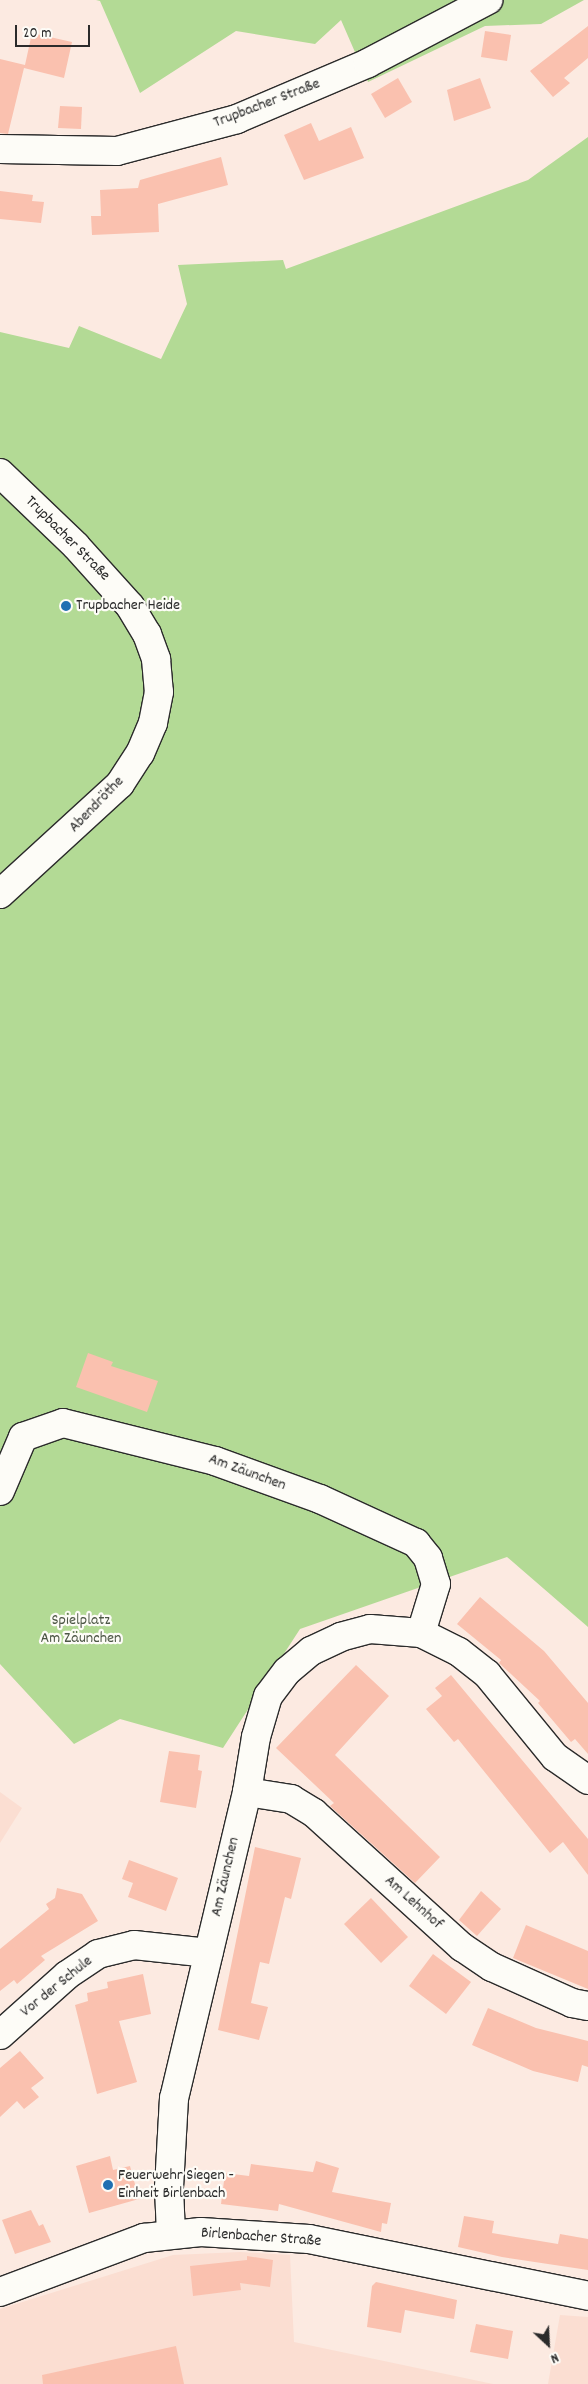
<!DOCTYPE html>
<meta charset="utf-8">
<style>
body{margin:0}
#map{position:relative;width:588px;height:2384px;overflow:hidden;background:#fceae1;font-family:Dekko,sans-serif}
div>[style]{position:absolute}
.built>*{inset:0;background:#fbded2}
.green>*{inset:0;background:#b3da95}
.building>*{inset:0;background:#fac1af}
.roads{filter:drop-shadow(1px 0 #2b2b2b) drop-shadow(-1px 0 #2b2b2b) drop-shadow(0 1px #2b2b2b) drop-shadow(0 -1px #2b2b2b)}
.minor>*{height:28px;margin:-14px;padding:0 14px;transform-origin:14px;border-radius:14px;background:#fdfcf7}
.tertiary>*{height:28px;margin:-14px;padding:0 14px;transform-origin:14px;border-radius:14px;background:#fdfcf7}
.dots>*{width:14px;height:14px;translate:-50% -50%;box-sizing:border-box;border:2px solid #fdfcf7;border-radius:50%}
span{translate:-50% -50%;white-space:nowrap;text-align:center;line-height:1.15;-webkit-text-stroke:4.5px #fdfcf7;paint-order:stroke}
.street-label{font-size:16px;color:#2b2b2b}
.poi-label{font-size:16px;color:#2b2b2b}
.left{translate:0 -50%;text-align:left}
.park-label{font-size:16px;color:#4d5746}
.north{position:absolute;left:523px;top:2319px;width:50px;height:50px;-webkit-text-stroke:4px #fdfcf7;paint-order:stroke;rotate:155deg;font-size:14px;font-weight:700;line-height:20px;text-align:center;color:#2b2b2b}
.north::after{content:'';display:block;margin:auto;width:18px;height:22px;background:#2b2b2b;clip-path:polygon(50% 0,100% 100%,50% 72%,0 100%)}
.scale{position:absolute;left:15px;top:25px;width:75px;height:22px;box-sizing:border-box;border:2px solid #2b2b2b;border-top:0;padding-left:6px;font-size:15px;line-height:18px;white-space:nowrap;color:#2b2b2b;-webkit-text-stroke:4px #fdfcf7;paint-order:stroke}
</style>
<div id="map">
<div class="built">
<div style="clip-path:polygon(0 1792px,22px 1808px,0 1843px)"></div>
<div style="clip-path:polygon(240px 2252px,290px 2255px,294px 2342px,493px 2384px,0 2384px,0 2309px,173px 2255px)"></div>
<div style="clip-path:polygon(560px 2315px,588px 2317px,588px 2384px,548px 2384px)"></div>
</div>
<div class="green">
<div style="clip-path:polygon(96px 0,584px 0,541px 24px,485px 26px,368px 82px,341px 20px,315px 44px,236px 31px,140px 93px,100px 1px)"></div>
<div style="clip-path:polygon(588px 137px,588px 1627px,507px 1557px,300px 1629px,223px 1748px,120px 1719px,74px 1744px,0 1664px,0 665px,14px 669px,0 665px,0 332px,69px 348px,79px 326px,161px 359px,187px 304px,178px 265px,283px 260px,286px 269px,528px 180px)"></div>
</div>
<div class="building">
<div style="clip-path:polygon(588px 26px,588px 58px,564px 78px,570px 83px,553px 97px,530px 71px)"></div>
<div style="clip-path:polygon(485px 31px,511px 35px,507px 61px,481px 57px)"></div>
<div style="clip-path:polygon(32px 33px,72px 42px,64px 78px,24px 68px,8px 134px,0 133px,0 59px,25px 65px)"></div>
<div style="clip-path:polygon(398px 78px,412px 102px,385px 118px,371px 94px)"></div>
<div style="clip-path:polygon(480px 78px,491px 108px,454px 121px,447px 90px)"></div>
<div style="clip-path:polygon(60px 106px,82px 107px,81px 129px,58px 128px)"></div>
<div style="clip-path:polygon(311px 123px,319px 141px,351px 127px,364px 158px,304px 180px,284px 135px)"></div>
<div style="clip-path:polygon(221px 157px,228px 185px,158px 204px,159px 232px,92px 235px,91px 216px,101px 216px,100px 190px,138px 188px,140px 180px)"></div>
<div style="clip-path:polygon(0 191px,33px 195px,32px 201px,44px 202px,41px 223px,0 219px)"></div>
<div style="clip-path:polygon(88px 1353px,113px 1362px,111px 1366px,158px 1381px,147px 1412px,76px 1387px)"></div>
<div style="clip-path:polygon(480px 1597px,544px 1651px,588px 1703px,588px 1754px,575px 1739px,571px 1742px,538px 1703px,540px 1701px,499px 1663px,501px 1660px,457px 1624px)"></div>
<div style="clip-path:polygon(356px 1665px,389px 1696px,335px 1755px,440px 1857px,415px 1883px,330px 1806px,334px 1803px,276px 1748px)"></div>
<div style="clip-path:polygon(451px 1675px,588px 1839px,588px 1875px,563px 1842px,550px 1853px,458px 1739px,454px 1742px,426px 1709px,442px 1696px,435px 1688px)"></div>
<div style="clip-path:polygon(169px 1751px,200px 1755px,198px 1770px,202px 1771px,196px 1808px,160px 1802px)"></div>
<div style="clip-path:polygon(255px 1847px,301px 1858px,291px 1899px,285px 1897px,269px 1964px,260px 1962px,251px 2003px,268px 2007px,259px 2040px,218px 2030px)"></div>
<div style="clip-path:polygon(129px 1860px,178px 1878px,166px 1911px,128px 1897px,133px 1883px,122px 1879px)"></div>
<div style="clip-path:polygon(57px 1888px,82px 1894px,98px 1921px,41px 1956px,45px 1960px,17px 1984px,14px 1980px,0 1991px,0 1949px,49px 1909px,46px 1904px,55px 1898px)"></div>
<div style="clip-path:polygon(481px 1891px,501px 1909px,477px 1936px,459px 1920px)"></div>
<div style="clip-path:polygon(371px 1898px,408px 1937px,381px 1963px,344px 1924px)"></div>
<div style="clip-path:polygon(526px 1925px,588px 1951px,588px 1989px,513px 1958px)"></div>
<div style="clip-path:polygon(433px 1954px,471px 1982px,446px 2014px,409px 1986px)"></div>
<div style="clip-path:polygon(143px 1974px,151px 2014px,119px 2021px,137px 2082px,97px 2094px,75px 2005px,88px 2001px,87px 1993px,108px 1988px,107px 1982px)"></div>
<div style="clip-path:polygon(488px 2008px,536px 2028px,588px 2041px,588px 2067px,582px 2065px,578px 2082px,533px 2071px,472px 2045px)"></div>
<div style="clip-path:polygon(20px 2051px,44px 2078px,31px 2088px,39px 2097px,24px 2109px,17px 2101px,0 2117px,0 2068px)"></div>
<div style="clip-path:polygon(110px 2156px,113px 2170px,130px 2166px,139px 2199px,89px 2213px,76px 2166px)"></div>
<div style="clip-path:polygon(316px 2161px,339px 2168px,332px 2192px,391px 2203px,387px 2224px,382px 2223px,381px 2232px,279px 2204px,278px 2211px,221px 2204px,225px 2173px,249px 2176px,251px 2164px,313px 2172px)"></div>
<div style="clip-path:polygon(31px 2210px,39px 2226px,43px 2224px,51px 2242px,15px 2254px,2px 2220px)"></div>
<div style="clip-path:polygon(464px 2216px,494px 2221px,492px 2233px,558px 2244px,560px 2234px,588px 2239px,588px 2270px,502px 2257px,458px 2247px)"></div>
<div style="clip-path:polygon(247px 2256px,273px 2260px,270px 2287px,240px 2283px,241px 2290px,193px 2296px,190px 2266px,247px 2260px)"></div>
<div style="clip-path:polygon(376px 2282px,457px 2300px,454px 2319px,405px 2310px,401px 2333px,367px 2327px,372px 2286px)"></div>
<div style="clip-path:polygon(476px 2324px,513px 2331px,508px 2359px,470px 2352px)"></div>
<div style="clip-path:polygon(176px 2346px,184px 2384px,43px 2384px,42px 2375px)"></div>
</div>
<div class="roads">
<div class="minor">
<div style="left:0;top:1491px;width:59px;rotate:-66.9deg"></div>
<div style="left:23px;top:1437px;width:42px;rotate:-19.3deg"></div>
<div style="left:63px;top:1423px;width:157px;rotate:14deg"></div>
<div style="left:215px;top:1461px;width:112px;rotate:19.9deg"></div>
<div style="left:320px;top:1499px;width:106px;rotate:24.6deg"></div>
<div style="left:416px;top:1543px;width:19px;rotate:51deg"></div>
<div style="left:428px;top:1558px;width:27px;rotate:73deg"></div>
<div style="left:436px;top:1584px;width:51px;rotate:107deg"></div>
<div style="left:421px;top:1633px;width:51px;rotate:-175.5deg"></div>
<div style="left:370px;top:1629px;width:30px;rotate:165deg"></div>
<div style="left:341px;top:1637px;width:33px;rotate:155deg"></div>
<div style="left:311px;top:1651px;width:31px;rotate:140deg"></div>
<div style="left:287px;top:1671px;width:31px;rotate:127deg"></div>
<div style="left:268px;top:1696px;width:43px;rotate:106.3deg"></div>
<div style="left:256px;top:1737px;width:56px;rotate:99.3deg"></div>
<div style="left:247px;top:1792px;width:315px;rotate:103.4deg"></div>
<div style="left:174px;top:2098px;width:90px;rotate:93.2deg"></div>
<div style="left:169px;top:2188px;width:46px;rotate:87.5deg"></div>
<div style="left:421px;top:1633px;width:42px;rotate:26.6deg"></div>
<div style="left:459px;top:1652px;width:36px;rotate:38deg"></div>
<div style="left:487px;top:1674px;width:107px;rotate:50.7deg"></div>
<div style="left:555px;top:1757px;width:40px;rotate:34.9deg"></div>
<div style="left:247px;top:1792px;width:45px;rotate:9deg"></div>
<div style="left:291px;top:1799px;width:27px;rotate:31deg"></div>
<div style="left:314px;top:1813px;width:200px;rotate:42.2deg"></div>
<div style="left:462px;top:1947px;width:36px;rotate:34deg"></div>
<div style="left:492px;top:1967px;width:88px;rotate:24.2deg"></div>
<div style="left:572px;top:2003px;width:16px;rotate:11deg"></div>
<div style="left:0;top:2035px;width:90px;rotate:-41.8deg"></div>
<div style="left:67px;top:1975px;width:37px;rotate:-34deg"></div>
<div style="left:98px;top:1954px;width:37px;rotate:-14deg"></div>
<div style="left:134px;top:1945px;width:75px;rotate:6.1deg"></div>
<div style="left:0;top:2292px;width:154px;rotate:-20.6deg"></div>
<div style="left:144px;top:2238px;width:57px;rotate:-6deg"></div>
<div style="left:201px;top:2232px;width:108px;rotate:3.7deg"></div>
<div style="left:309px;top:2239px;width:285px;rotate:11.5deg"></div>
</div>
<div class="tertiary">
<div style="left:0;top:149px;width:117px;rotate:1deg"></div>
<div style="left:117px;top:151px;width:124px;rotate:-14.9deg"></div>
<div style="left:237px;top:119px;width:142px;rotate:-23.1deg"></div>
<div style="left:368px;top:63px;width:136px;rotate:-27.7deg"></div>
<div style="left:0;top:473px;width:105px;rotate:43.8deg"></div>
<div style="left:76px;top:546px;width:81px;rotate:48deg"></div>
<div style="left:130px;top:606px;width:33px;rotate:59deg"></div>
<div style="left:147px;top:634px;width:27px;rotate:70deg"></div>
<div style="left:156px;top:659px;width:33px;rotate:85deg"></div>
<div style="left:159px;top:692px;width:32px;rotate:101deg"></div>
<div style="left:153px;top:723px;width:33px;rotate:113deg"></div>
<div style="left:140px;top:753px;width:37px;rotate:123deg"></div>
<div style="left:120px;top:784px;width:163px;rotate:137.5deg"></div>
</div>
</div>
<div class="dots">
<div style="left:66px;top:606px;background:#1f6fb2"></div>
<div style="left:108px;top:2185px;background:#1f6fb2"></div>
</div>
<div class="street-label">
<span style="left:267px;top:104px;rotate:-21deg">Trupbacher Straße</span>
<span style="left:67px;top:539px;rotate:45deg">Trupbacher Straße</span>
<span style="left:97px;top:805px;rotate:-46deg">Abendröthe</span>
<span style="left:247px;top:1473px;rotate:20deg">Am Zäunchen</span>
<span style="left:226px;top:1877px;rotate:-77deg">Am Zäunchen</span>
<span style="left:413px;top:1903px;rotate:42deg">Am Lehnhof</span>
<span style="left:57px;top:1987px;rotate:-39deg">Vor der Schule</span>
<span style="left:261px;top:2238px;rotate:4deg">Birlenbacher Straße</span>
</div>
<div class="poi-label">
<span class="left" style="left:76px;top:606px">Trupbacher Heide</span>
<span class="left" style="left:118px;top:2185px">Feuerwehr Siegen -<br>Einheit Birlenbach</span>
</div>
<div class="park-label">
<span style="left:81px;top:1630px">Spielplatz<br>Am Zäunchen</span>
</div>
<div class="north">N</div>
<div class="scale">20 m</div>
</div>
